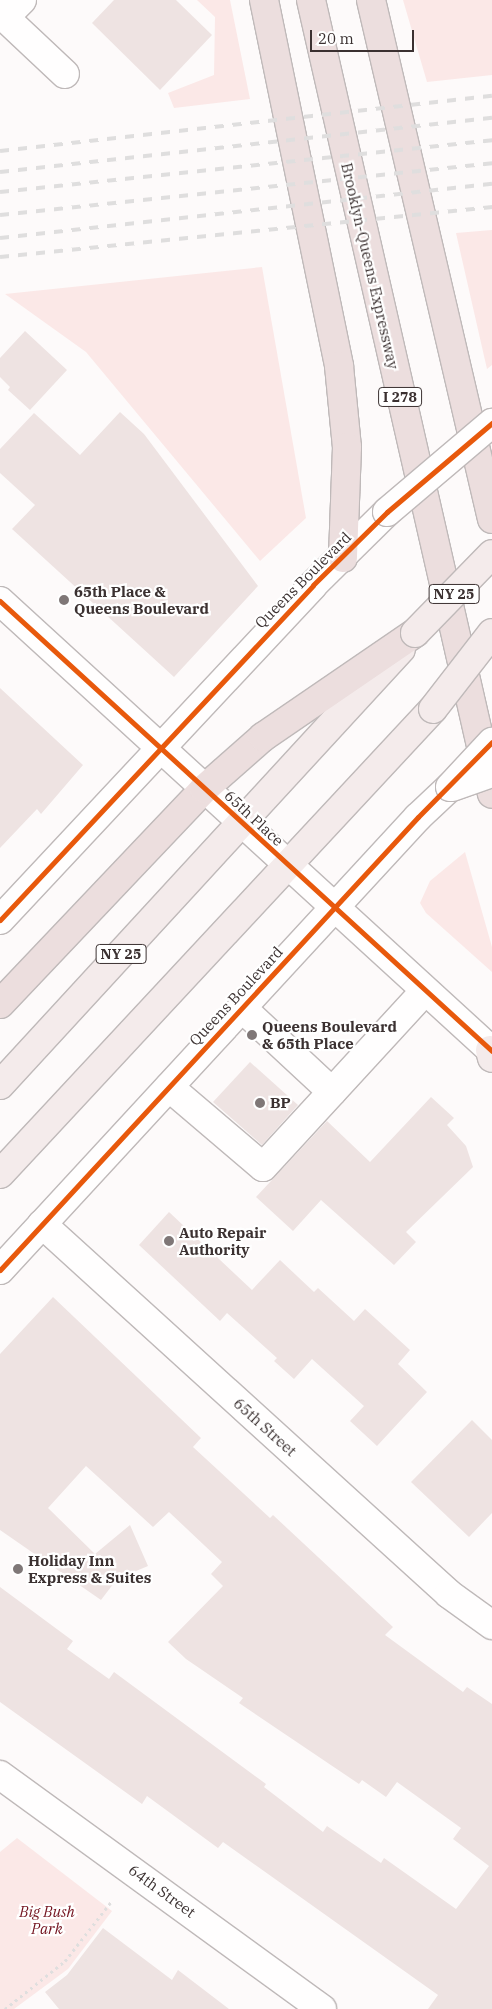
<!DOCTYPE html>
<style>
body{margin:0}
#map{position:relative;width:492px;height:2009px;overflow:hidden;background:#fdfafa;font-family:"IBM Plex Serif",serif}
div>[style]{position:absolute}
.green>*{inset:0;background:#fbe8e7}
.building>*{inset:0;background:#eee3e2}
.path>*{height:3px;margin-top:-1.5px;transform-origin:0;background:repeating-linear-gradient(90deg,#dfdede 0 2.5px,transparent 0 6.5px)}
.roads{filter:drop-shadow(1px 0 #bfb9b9) drop-shadow(-1px 0 #bfb9b9) drop-shadow(0 1px #bfb9b9) drop-shadow(0 -1px #bfb9b9)}
.minor>*{height:28px;margin:-14px;padding:0 14px;transform-origin:14px;border-radius:14px;background:#fffefe}
.major>*{height:28px;margin:-14px;padding:0 14px;transform-origin:14px;border-radius:14px;background:#f4ebeb}
.highway>*{height:28px;margin:-14px;padding:0 14px;transform-origin:14px;border-radius:14px;background:#ecdede}
.rail>*{height:4px;margin-top:-2px;transform-origin:0;background:repeating-linear-gradient(90deg,#dfdede 0 9px,transparent 0 18px)}
.bridges{filter:drop-shadow(1px 0 #bfb9b9) drop-shadow(-1px 0 #bfb9b9) drop-shadow(0 1px #bfb9b9) drop-shadow(0 -1px #bfb9b9)}
.minor-bridge>*{height:28px;margin:-14px;padding:0 14px;transform-origin:14px;border-radius:14px;background:#fffefe}
.major-bridge>*{height:28px;margin:-14px;padding:0 14px;transform-origin:14px;border-radius:14px;background:#f4ebeb}
.cycleway>*{height:5px;margin:-2.5px;padding:0 2.5px;transform-origin:2.5px;border-radius:2.5px;background:#e8590c}
.dots>*{width:14px;height:14px;translate:-50% -50%;box-sizing:border-box;border:2px solid #fff;border-radius:50%}
span{translate:-50% -50%;white-space:nowrap;text-align:center;line-height:1.15;-webkit-text-stroke:4.5px #fff;paint-order:stroke}
.shield-label span{padding:1px 4px;background:#fff;border:1px solid;border-radius:4px;-webkit-text-stroke-width:0}
.shield-label{font-size:14px;color:#3b3131;font-weight:700}
.street-label{font-size:15px;color:#3b3131}
.poi-label{font-size:15px;color:#3b3131;font-weight:700}
.left{translate:0 -50%;text-align:left}
.park-label{font-size:15px;color:#73121e;font-style:italic}
.scale{position:absolute;left:310px;top:30px;width:104px;height:22px;box-sizing:border-box;border:2px solid #3b3131;border-top:0;padding-left:6px;font-size:15px;line-height:18px;white-space:nowrap;color:#3b3131;-webkit-text-stroke:4px #fff;paint-order:stroke}
</style>
<div id="map">
<div class="green">
<div style="clip-path:polygon(197px 0,230px 0,250px 99px,174px 108px,168px 93px,214px 75px,215px 17px)"></div>
<div style="clip-path:polygon(403px 0,492px 0,492px 75px,427px 82px)"></div>
<div style="clip-path:polygon(492px 230px,492px 365px,487px 369px,456px 233px)"></div>
<div style="clip-path:polygon(262px 267px,306px 518px,260px 561px,86px 352px,5px 294px)"></div>
<div style="clip-path:polygon(465px 852px,492px 947px,492px 972px,426px 913px,420px 903px,430px 881px)"></div>
<div style="clip-path:polygon(17px 1838px,112px 1911px,68px 1969px,14px 2009px,0 2009px,0 1852px)"></div>
</div>
<div class="building">
<div style="clip-path:polygon(114px 0,176px 0,212px 35px,160px 90px,92px 23px)"></div>
<div style="clip-path:polygon(25px 331px,67px 370px,30px 410px,8px 390px,10px 387px,0 377px,0 358px)"></div>
<div style="clip-path:polygon(120px 412px,144px 434px,258px 586px,174px 677px,12px 529px,35px 505px,0 473px,0 449px,34px 413px,80px 455px)"></div>
<div style="clip-path:polygon(0 688px,83px 765px,41px 814px,37px 809px,0 848px)"></div>
<div style="clip-path:polygon(250px 1062px,298px 1105px,262px 1145px,213px 1102px)"></div>
<div style="clip-path:polygon(431px 1097px,454px 1118px,447px 1125px,466px 1146px,473px 1167px,406px 1232px,416px 1242px,394px 1265px,321px 1200px,293px 1231px,256px 1197px,327px 1121px,370px 1162px)"></div>
<div style="clip-path:polygon(169px 1212px,252px 1290px,280px 1260px,314px 1292px,318px 1288px,354px 1321px,365px 1309px,410px 1350px,398px 1364px,427px 1392px,377px 1446px,350px 1421px,364px 1406px,312px 1359px,294px 1379px,274px 1361px,277px 1358px,227px 1313px,220px 1321px,139px 1245px)"></div>
<div style="clip-path:polygon(53px 1297px,201px 1438px,193px 1447px,270px 1518px,273px 1515px,393px 1627px,385px 1635px,463px 1692px,467px 1687px,492px 1704px,492px 2009px,428px 2009px,438px 1995px,223px 1842px,218px 1848px,147px 1796px,142px 1804px,0 1702px,0 1587px,73px 1641px,67px 1649px,109px 1679px,114px 1672px,266px 1784px,264px 1787px,323px 1832px,327px 1826px,381px 1863px,384px 1858px,456px 1909px,489px 1866px,453px 1839px,461px 1828px,397px 1782px,386px 1797px,362px 1780px,359px 1784px,239px 1703px,243px 1698px,186px 1659px,168px 1642px,223px 1586px,211px 1574px,222px 1562px,169px 1512px,153px 1527px,86px 1466px,48px 1508px,95px 1554px,130px 1525px,148px 1566px,117px 1579px,101px 1600px,0 1530px,0 1354px)"></div>
<div style="clip-path:polygon(472px 1420px,492px 1440px,492px 1513px,469px 1537px,411px 1482px)"></div>
<div style="clip-path:polygon(103px 1928px,172px 1980px,178px 1970px,229px 2009px,59px 2009px,45px 1992px,67px 1975px)"></div>
</div>
<div class="path">
<div style="left:5px;top:2009px;width:77px;rotate:-38.7deg"></div>
<div style="left:65px;top:1961px;width:75px;rotate:-52.1deg"></div>
</div>
<div class="roads">
<div class="minor">
<div style="left:0;top:13px;width:89px;rotate:43.2deg"></div>
<div style="left:5px;top:17px;width:24px;rotate:-45deg"></div>
<div style="left:0;top:601px;width:667px;rotate:42.45deg"></div>
<div style="left:0;top:920px;width:458px;rotate:-46.9deg"></div>
<div style="left:313px;top:585px;width:104px;rotate:-44.6deg"></div>
<div style="left:242px;top:1008px;width:123px;rotate:43deg"></div>
<div style="left:169px;top:1087px;width:123px;rotate:40.4deg"></div>
<div style="left:263px;top:1167px;width:239px;rotate:-47.4deg"></div>
<div style="left:42px;top:1224px;width:550px;rotate:42.27deg"></div>
<div style="left:449px;top:1594px;width:53px;rotate:35.8deg"></div>
<div style="left:0;top:1270px;width:616px;rotate:-47.3deg"></div>
<div style="left:418px;top:817px;width:44px;rotate:-43.2deg"></div>
<div style="left:0;top:1775px;width:398px;rotate:36deg"></div>
</div>
<div class="major">
<div style="left:490px;top:1050px;width:8px;rotate:76deg"></div>
<div style="left:0;top:1085px;width:592px;rotate:-47.39deg"></div>
<div style="left:0;top:1174px;width:635px;rotate:-47.04deg"></div>
</div>
<div class="highway">
<div style="left:264px;top:0;width:374px;rotate:78.4deg"></div>
<div style="left:339px;top:366px;width:81px;rotate:84.4deg"></div>
<div style="left:347px;top:447px;width:111px;rotate:92.1deg"></div>
<div style="left:311px;top:0;width:814px;rotate:77.16deg"></div>
<div style="left:371px;top:0;width:533px;rotate:76.88deg"></div>
<div style="left:0;top:1004px;width:296px;rotate:-46.5deg"></div>
<div style="left:204px;top:789px;width:79px;rotate:-41.4deg"></div>
<div style="left:263px;top:737px;width:184px;rotate:-34.4deg"></div>
</div>
</div>
<div class="rail">
<div style="left:0;top:151px;width:495px;rotate:-6.4deg"></div>
<div style="left:0;top:172px;width:495px;rotate:-6.3deg"></div>
<div style="left:0;top:192px;width:495px;rotate:-6deg"></div>
<div style="left:0;top:215px;width:495px;rotate:-6deg"></div>
<div style="left:0;top:238px;width:495px;rotate:-6.3deg"></div>
<div style="left:0;top:257px;width:495px;rotate:-5.8deg"></div>
</div>
<div class="bridges">
<div class="minor-bridge">
<div style="left:387px;top:512px;width:138px;rotate:-40.3deg"></div>
<div style="left:450px;top:787px;width:62px;rotate:-47deg"></div>
<div style="left:452px;top:787px;width:42px;rotate:-19.3deg"></div>
</div>
<div class="major-bridge">
<div style="left:415px;top:633px;width:110px;rotate:-45.7deg"></div>
<div style="left:433px;top:709px;width:96px;rotate:-52.2deg"></div>
</div>
</div>
<div class="cycleway">
<div style="left:0;top:601px;width:667px;rotate:42.45deg"></div>
<div style="left:0;top:920px;width:458px;rotate:-46.9deg"></div>
<div style="left:313px;top:585px;width:104px;rotate:-44.6deg"></div>
<div style="left:387px;top:512px;width:138px;rotate:-40.3deg"></div>
<div style="left:0;top:1270px;width:616px;rotate:-47.3deg"></div>
<div style="left:418px;top:817px;width:105px;rotate:-45.4deg"></div>
</div>
<div class="dots">
<div style="left:64px;top:600px;background:#7f7777"></div>
<div style="left:252px;top:1035px;background:#7f7777"></div>
<div style="left:260px;top:1103px;background:#7f7777"></div>
<div style="left:169px;top:1241px;background:#7f7777"></div>
<div style="left:18px;top:1569px;background:#7f7777"></div>
</div>
<div class="shield-label">
<span style="left:400px;top:397px">I 278</span>
<span style="left:454px;top:594px">NY 25</span>
<span style="left:121px;top:954px">NY 25</span>
</div>
<div class="street-label">
<span style="left:370px;top:266px;rotate:77deg">Brooklyn-Queens Expressway</span>
<span style="left:303px;top:580px;rotate:-45deg">Queens Boulevard</span>
<span style="left:254px;top:818px;rotate:43deg">65th Place</span>
<span style="left:236px;top:996px;rotate:-47deg">Queens Boulevard</span>
<span style="left:265px;top:1427px;rotate:42deg">65th Street</span>
<span style="left:162px;top:1891px;rotate:36deg">64th Street</span>
</div>
<div class="poi-label">
<span class="left" style="left:74px;top:600px">65th Place &amp;<br>Queens Boulevard</span>
<span class="left" style="left:262px;top:1035px">Queens Boulevard<br>&amp; 65th Place</span>
<span class="left" style="left:270px;top:1103px">BP</span>
<span class="left" style="left:179px;top:1241px">Auto Repair<br>Authority</span>
<span class="left" style="left:28px;top:1569px">Holiday Inn<br>Express &amp; Suites</span>
</div>
<div class="park-label">
<span style="left:47px;top:1920px">Big Bush<br>Park</span>
</div>
<div class="scale">20 m</div>
</div>
